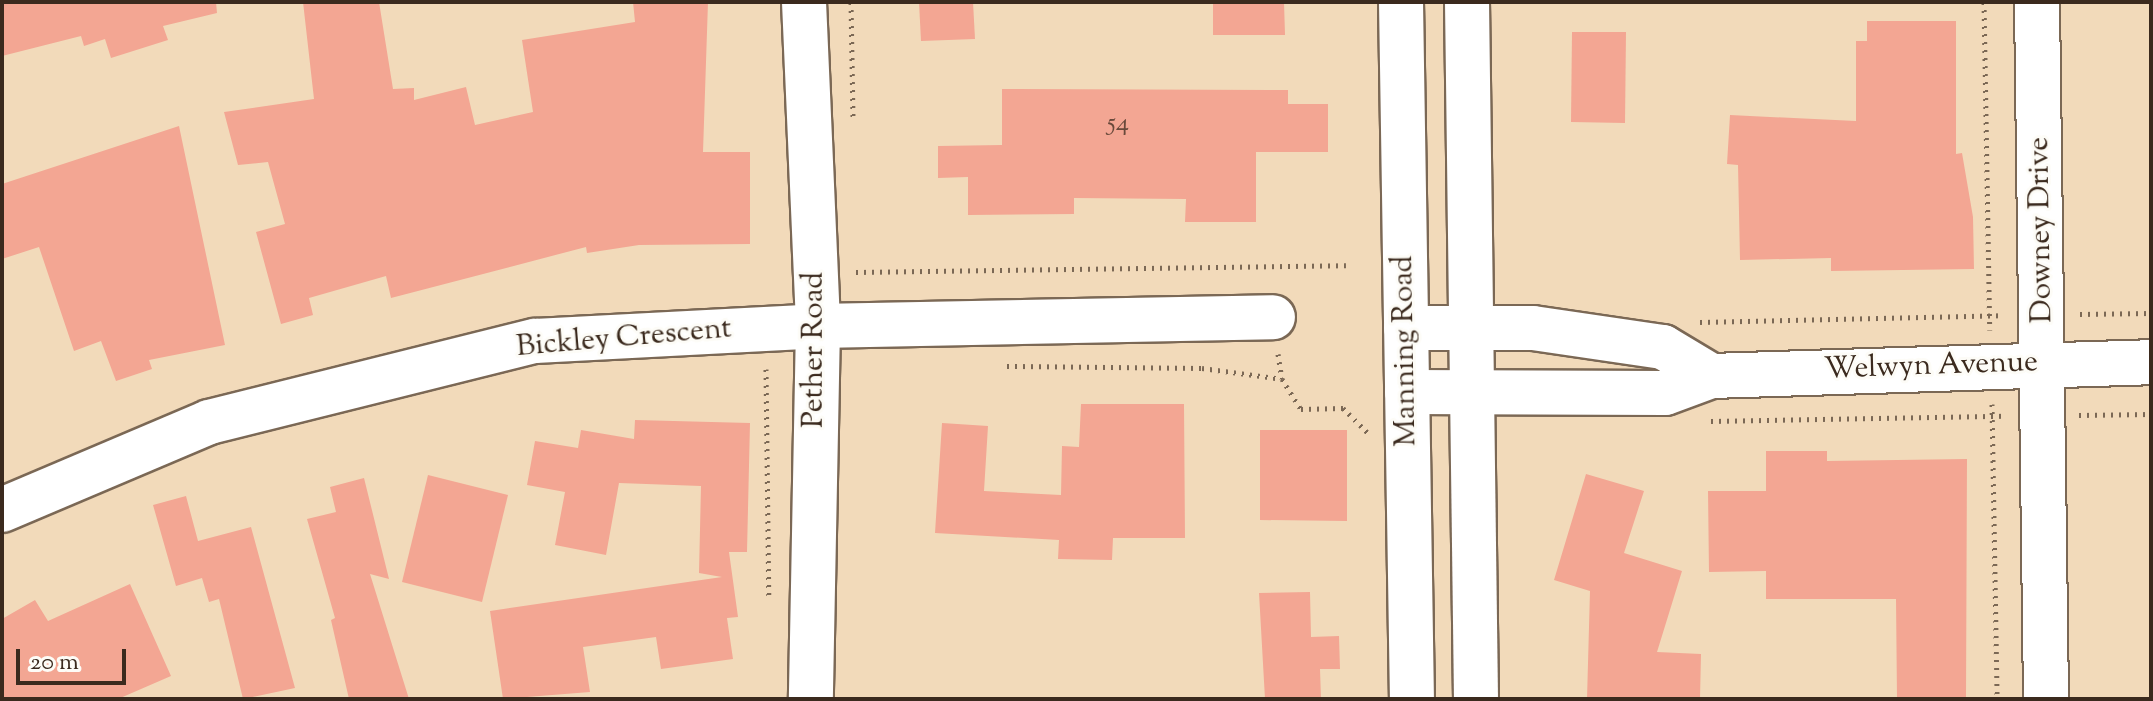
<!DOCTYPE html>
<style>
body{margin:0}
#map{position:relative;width:2153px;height:701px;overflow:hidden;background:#f2daba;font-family:"Sorts Mill Goudy",serif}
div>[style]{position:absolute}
.building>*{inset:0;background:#f3a693}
.path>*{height:5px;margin-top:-2.5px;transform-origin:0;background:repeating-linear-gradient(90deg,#7b6855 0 2px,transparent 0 8px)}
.roads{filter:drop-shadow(2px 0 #7b6855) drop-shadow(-2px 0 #7b6855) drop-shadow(0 2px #7b6855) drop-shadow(0 -2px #7b6855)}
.minor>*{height:44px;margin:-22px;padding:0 22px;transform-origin:22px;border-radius:22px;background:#fff}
.major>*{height:44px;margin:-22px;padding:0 22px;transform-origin:22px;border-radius:22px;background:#fff}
span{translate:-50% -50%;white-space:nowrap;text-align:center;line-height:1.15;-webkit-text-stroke:6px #fdfcf7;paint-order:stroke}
.number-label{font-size:26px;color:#69493b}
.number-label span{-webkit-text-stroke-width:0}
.street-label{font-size:30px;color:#3b2a1e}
.frame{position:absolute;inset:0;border:4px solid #3b2a1e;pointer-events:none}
.scale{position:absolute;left:16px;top:649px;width:110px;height:36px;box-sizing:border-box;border:4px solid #3b2a1e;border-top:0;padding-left:10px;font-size:24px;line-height:28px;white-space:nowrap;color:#3b2a1e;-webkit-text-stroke:6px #fdfcf7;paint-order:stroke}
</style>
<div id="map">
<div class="building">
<div style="clip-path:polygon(2px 2px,216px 2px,217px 13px,163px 26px,168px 40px,111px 58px,105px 39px,84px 46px,81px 36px,2px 56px)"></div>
<div style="clip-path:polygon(303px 2px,379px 2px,393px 89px,414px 88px,414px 100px,466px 87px,475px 125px,533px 112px,522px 40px,635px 22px,633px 2px,708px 2px,703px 152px,750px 152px,750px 244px,639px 245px,587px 253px,586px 247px,391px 298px,386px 276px,309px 298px,313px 315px,281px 324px,256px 232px,285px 224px,268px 162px,238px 165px,224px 112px,314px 99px)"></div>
<div style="clip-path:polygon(919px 2px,973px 2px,975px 39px,921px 41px)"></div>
<div style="clip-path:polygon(1213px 2px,1284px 2px,1285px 35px,1213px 35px)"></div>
<div style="clip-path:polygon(1867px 21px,1956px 21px,1956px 154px,1962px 153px,1973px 217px,1974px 269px,1831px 271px,1831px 258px,1740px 260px,1738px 165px,1727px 164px,1730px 115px,1856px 121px,1856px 41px,1867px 41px)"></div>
<div style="clip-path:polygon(1572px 32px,1626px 32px,1625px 123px,1571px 122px)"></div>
<div style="clip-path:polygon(1002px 89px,1288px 90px,1288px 104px,1328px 104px,1328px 152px,1256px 152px,1256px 222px,1185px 222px,1186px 199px,1074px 198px,1074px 214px,968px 215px,968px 177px,938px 178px,938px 146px,1002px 145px)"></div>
<div style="clip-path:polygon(179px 126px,225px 345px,149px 360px,152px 369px,116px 381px,101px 341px,74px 351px,39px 247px,2px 259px,2px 184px)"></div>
<div style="clip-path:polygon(1081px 404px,1184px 404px,1185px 538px,1113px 538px,1112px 560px,1058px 559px,1059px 540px,935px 533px,942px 423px,988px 426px,984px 491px,1061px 495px,1062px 446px,1079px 447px)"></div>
<div style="clip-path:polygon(635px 420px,750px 423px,747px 552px,729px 552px,738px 617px,727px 618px,733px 659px,661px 669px,656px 637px,583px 647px,590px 692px,503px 699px,490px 611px,722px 577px,699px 573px,701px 486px,619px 483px,606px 555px,555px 545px,565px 492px,527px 485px,535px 441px,578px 448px,581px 430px,634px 439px)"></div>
<div style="clip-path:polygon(1260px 430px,1347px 430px,1347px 521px,1260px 520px)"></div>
<div style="clip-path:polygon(1766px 451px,1827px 451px,1827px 461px,1967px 459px,1966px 699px,1897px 699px,1896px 599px,1766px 599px,1766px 571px,1709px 572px,1708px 491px,1766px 491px)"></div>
<div style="clip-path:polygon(1586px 474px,1644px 491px,1624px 553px,1682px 571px,1657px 652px,1701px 654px,1700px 699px,1587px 699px,1590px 591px,1554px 580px)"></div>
<div style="clip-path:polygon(428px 475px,508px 495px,482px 602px,402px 582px)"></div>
<div style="clip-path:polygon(364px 478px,389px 579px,370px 574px,409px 699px,349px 699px,331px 620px,335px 618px,307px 519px,336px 512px,330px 487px)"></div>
<div style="clip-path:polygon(186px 496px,198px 541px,251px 527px,295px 688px,243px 699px,219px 599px,209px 602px,202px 578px,176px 586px,153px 505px)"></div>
<div style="clip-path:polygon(130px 584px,171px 676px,118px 699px,2px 699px,2px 619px,35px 600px,48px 621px)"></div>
<div style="clip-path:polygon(1310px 592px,1311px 637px,1339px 636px,1340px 669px,1320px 669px,1321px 699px,1265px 699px,1259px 593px)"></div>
</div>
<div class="path">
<div style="left:851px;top:2px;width:115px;rotate:89deg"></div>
<div style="left:1984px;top:2px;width:328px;rotate:89deg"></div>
<div style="left:856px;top:272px;width:490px;rotate:-0.8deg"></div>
<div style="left:2080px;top:314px;width:71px;rotate:-0.8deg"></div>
<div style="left:1700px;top:322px;width:302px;rotate:-1.3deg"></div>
<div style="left:1278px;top:354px;width:25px;rotate:81deg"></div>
<div style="left:1282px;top:379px;width:36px;rotate:58deg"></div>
<div style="left:1301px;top:409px;width:42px;rotate:-1.4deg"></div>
<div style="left:1343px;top:408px;width:35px;rotate:45deg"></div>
<div style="left:1007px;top:366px;width:195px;rotate:0.6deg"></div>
<div style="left:1202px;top:368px;width:81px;rotate:7.8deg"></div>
<div style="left:766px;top:369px;width:230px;rotate:89.3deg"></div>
<div style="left:1992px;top:404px;width:295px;rotate:89deg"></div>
<div style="left:2079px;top:415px;width:72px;rotate:-0.8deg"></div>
<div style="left:1711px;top:421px;width:294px;rotate:-1deg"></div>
</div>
<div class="roads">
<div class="minor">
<div style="left:804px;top:2px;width:324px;rotate:87.5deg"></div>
<div style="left:818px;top:326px;width:373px;rotate:91.1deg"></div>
<div style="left:2037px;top:2px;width:697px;rotate:89.26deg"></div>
<div style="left:1406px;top:328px;width:127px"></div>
<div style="left:1533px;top:328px;width:131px;rotate:8.3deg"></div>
<div style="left:1663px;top:347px;width:56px;rotate:31.1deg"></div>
<div style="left:1407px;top:392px;width:258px;rotate:0.2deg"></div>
<div style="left:1665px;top:393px;width:49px;rotate:-20.3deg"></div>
<div style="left:1711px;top:376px;width:440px;rotate:-1.8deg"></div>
<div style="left:2px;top:510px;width:225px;rotate:-23deg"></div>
<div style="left:209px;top:422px;width:336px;rotate:-14deg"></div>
<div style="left:535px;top:341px;width:283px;rotate:-3deg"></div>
<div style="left:818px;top:326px;width:455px;rotate:-1.1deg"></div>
</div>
<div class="major">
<div style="left:1401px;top:2px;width:697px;rotate:89.1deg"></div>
<div style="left:1467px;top:2px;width:697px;rotate:89.26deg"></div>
</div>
</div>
<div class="number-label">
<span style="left:1118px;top:124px">54</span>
</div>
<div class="street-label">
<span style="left:2042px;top:230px;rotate:-91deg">Downey Drive</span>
<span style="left:624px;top:339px;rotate:-5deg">Bickley Crescent</span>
<span style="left:815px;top:350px;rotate:-90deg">Pether Road</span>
<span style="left:1406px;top:351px;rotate:-91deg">Manning Road</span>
<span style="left:1931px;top:367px;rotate:-2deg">Welwyn Avenue</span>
</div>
<div class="frame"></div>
<div class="scale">20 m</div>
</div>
